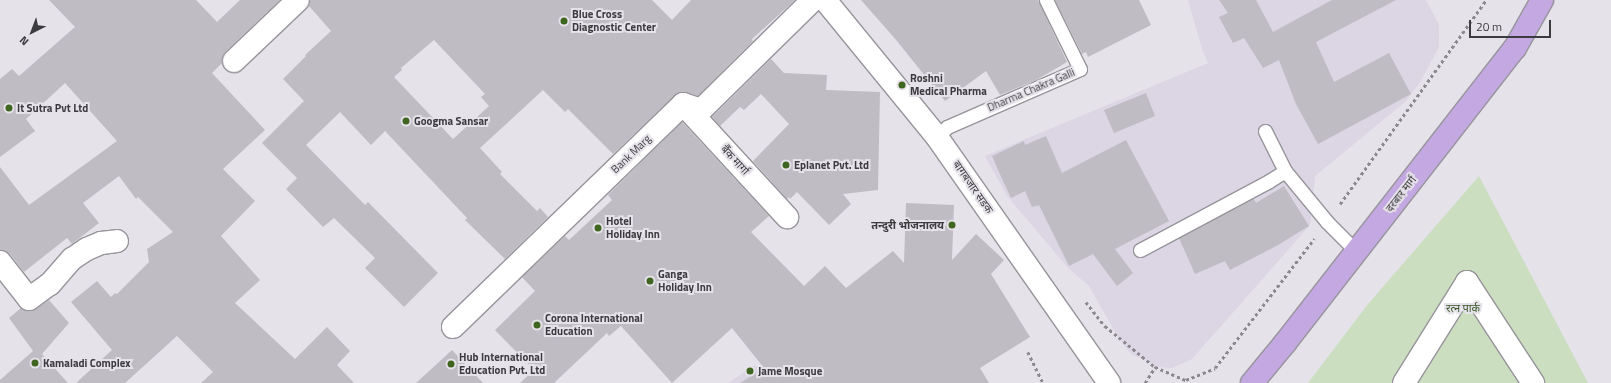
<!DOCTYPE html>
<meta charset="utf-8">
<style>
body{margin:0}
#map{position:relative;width:1611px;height:383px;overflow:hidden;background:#e6e2ea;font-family:"Titillium Web","Noto Sans Devanagari",sans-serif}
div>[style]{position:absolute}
.built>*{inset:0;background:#dbd5e4}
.green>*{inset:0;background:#cbdec0}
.building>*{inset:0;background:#bfbcc4}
.path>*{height:2.5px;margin-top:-1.25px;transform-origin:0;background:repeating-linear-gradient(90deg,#8b888e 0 3px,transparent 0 6px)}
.roads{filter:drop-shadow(1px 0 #97949b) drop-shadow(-1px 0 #97949b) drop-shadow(0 1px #97949b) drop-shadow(0 -1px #97949b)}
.lane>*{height:13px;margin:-6.5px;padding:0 6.5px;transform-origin:6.5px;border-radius:6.5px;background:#fff}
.street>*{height:22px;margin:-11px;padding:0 11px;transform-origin:11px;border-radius:11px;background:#fff}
.secondary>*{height:22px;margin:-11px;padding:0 11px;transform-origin:11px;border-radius:11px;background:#fff}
.primary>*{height:22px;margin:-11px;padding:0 11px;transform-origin:11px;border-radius:11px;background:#c4a8e2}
.dots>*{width:11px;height:11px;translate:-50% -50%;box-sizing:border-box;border:2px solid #e6e2ea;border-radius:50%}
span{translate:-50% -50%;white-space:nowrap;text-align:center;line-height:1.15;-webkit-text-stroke:4px #e6e2ea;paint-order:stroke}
.poi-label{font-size:11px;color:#3c3b3e;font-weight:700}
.left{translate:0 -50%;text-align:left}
.right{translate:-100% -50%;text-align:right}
.street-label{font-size:11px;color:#3c3b3e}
.park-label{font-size:11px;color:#3d582b}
.north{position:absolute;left:12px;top:12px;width:40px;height:40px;-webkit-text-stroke:3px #e6e2ea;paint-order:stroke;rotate:222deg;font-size:11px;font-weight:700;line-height:16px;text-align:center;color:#3c3b3e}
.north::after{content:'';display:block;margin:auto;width:14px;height:18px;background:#3c3b3e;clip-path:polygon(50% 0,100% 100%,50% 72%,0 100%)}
.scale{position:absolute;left:1469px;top:20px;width:82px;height:18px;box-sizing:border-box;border:2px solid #3c3b3e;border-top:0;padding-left:5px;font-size:12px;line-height:14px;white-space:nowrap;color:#3c3b3e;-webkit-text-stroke:3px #e6e2ea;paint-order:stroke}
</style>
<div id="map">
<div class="built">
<div style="clip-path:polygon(1188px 0,1426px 0,1439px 25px,1439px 47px,1419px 84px,1405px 102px,1315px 176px,1310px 225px,1192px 359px,1172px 368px,1158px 367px,1131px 354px,1118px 337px,1089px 286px,1068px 268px,1007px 196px,985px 156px,1208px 63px,1202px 49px)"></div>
<div style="clip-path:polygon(755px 365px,768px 383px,728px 383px)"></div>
</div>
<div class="green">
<div style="clip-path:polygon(1479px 176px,1588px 383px,1308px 383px,1368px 304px)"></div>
</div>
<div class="building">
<div style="clip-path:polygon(49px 0,196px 0,217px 22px,240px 0,280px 0,225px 52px,222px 57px,222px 63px,212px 73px,265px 130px,223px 169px,255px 201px,221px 236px,260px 280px,235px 303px,295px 359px,327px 327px,350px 351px,337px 365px,354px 383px,201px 383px,213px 372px,177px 336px,125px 383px,76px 383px,112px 350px,71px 302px,97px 281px,111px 297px,115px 293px,117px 294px,149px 262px,147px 249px,173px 232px,138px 197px,136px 199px,119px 176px,83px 203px,99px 223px,72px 244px,67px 238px,24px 272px,10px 254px,0 250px,0 167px,29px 205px,117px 141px,65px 83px,26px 119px,35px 131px,0 157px,0 79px,12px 69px,19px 76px,75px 27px)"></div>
<div style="clip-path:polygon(evenodd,310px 0,652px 0,672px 20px,691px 0,795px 0,752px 39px,753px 41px,698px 96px,686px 92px,680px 92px,675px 95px,613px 154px,568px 109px,565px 112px,543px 90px,480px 148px,502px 172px,500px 174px,537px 211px,540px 208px,548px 217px,505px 259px,465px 220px,467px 218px,385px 131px,371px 145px,340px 112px,306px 145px,365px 205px,368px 202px,438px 273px,404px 307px,365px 268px,375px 258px,334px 218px,323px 227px,286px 189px,297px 178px,262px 143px,304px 101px,283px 79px,306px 56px,305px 55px,331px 31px,309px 6px,310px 0,434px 40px,485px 94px,481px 97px,489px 106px,453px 139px,394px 77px,402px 70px,401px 68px,434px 40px)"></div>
<div style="clip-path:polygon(861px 0,1038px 0,1067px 62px,1038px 79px,1000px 95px,986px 71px,945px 101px,897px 41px)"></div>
<div style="clip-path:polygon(1055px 0,1139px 0,1151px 25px,1088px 57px,1086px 52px,1082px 54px)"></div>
<div style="clip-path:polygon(1219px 0,1256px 0,1273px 32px,1332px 0,1396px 0,1316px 42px,1334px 82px,1389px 53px,1411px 94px,1318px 144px,1296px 104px,1279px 60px,1263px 68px,1244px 38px,1233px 43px,1219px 17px,1228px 13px)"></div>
<div style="clip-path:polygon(771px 59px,784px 73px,827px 75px,826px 90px,880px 92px,878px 190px,843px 194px,851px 204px,829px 225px,797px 192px,790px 199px,789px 197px,787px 199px,753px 161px,789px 124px,761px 94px,744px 110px,740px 107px,720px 126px,712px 117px)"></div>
<div style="clip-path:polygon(1146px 93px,1155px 116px,1114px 133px,1104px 110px)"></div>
<div style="clip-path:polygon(682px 122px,769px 216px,751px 232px,804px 286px,825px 266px,846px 288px,893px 251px,904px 263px,906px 203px,954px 205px,952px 260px,976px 234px,1004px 260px,991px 274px,1030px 337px,980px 368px,989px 383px,740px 383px,764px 368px,732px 328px,672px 383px,621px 326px,609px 336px,607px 333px,554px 383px,520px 383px,534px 370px,495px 330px,535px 291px,522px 277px,565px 236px,569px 240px,612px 200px,608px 195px)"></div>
<div style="clip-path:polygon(1046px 136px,1062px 173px,1126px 140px,1169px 221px,1115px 249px,1133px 273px,1117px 286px,1093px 254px,1069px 266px,1039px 205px,1032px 207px,1025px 191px,1011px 198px,1003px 181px,992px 156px,1024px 141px,1025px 145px)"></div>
<div style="clip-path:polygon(1284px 186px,1309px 226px,1278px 245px,1230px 270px,1225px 261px,1195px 274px,1179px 238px,1253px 198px,1256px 203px)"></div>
<div style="clip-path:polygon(49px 300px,69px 323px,42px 354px,68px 383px,0 383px,0 380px,33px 351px,9px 318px,21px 308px,30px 311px,36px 309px)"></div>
<div style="clip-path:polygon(452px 350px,483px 383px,416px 383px)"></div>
</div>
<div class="path">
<div style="left:1340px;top:204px;width:251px;rotate:-54.4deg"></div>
<div style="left:1086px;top:302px;width:31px;rotate:52deg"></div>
<div style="left:1105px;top:326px;width:65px;rotate:39.4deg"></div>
<div style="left:1155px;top:367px;width:34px;rotate:23deg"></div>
<div style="left:1186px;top:380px;width:31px;rotate:-22deg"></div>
<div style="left:1215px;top:368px;width:163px;rotate:-52.5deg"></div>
<div style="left:1028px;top:352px;width:34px;rotate:64deg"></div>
<div style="left:1145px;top:383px;width:19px;rotate:-58deg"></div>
</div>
<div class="roads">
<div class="lane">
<div style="left:1265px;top:131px;width:45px;rotate:63.4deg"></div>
<div style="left:937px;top:137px;width:14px;rotate:-45deg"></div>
<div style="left:947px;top:127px;width:145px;rotate:-23.6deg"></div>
<div style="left:1080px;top:69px;width:77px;rotate:-116.2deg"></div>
<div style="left:1140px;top:250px;width:146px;rotate:-28.1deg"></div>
<div style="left:1269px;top:181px;width:19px;rotate:-32deg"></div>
<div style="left:1285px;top:171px;width:66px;rotate:50.5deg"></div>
<div style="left:1327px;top:222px;width:41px;rotate:45deg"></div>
</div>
<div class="street">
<div style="left:234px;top:61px;width:88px;rotate:-43.6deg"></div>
<div style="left:683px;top:104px;width:154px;rotate:47.4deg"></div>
<div style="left:0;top:262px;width:47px;rotate:51.9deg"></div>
<div style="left:29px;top:299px;width:26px;rotate:-36deg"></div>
<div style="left:50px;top:284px;width:33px;rotate:-49deg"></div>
<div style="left:72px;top:259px;width:18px;rotate:-34deg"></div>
<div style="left:87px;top:249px;width:15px;rotate:-23deg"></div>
<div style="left:101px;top:243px;width:16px;rotate:-7deg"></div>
<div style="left:453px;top:327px;width:320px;rotate:-44.1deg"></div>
<div style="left:683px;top:104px;width:19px;rotate:18deg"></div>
<div style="left:701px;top:110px;width:157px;rotate:-44.5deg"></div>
<div style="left:1404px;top:383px;width:119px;rotate:-58deg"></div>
<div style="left:1467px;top:282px;width:121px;rotate:56.8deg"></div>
</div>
<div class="secondary">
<div style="left:825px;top:0;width:177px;rotate:50.7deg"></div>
<div style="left:937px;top:137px;width:300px;rotate:55deg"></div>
</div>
<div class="primary">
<div style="left:1252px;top:383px;width:52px;rotate:-50.5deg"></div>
<div style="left:1285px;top:343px;width:374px;rotate:-52.1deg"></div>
<div style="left:1515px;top:48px;width:55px;rotate:-60.6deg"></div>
</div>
</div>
<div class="dots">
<div style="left:564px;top:21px;background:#3f6621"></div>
<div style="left:902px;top:85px;background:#3f6621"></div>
<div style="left:9px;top:108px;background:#3f6621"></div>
<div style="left:406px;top:121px;background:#3f6621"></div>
<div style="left:786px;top:165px;background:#3f6621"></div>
<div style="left:952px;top:225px;background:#3f6621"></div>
<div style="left:598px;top:228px;background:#3f6621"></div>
<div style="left:650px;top:281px;background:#3f6621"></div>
<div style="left:537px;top:325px;background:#3f6621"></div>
<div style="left:35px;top:363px;background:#3f6621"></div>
<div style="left:451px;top:364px;background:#3f6621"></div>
<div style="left:750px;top:371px;background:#3f6621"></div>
</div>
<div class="poi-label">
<span class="left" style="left:572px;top:21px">Blue Cross<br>Diagnostic Center</span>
<span class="left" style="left:910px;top:85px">Roshni<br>Medical Pharma</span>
<span class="left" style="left:17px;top:108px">It Sutra Pvt Ltd</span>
<span class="left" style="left:414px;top:121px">Googma Sansar</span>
<span class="left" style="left:794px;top:165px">Eplanet Pvt. Ltd</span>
<span class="left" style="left:606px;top:228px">Hotel<br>Holiday Inn</span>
<span class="right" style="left:944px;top:225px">तन्दुरी भोजनालय</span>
<span class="left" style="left:658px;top:281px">Ganga<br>Holiday Inn</span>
<span class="left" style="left:545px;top:325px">Corona International<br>Education</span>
<span class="left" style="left:459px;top:364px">Hub International<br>Education Pvt. Ltd</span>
<span class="left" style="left:43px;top:363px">Kamaladi Complex</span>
<span class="left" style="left:758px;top:371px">Jame Mosque</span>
</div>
<div class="street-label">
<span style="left:1031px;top:90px;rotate:-23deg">Dharma Chakra Galli</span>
<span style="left:631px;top:154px;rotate:-44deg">Bank Marg</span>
<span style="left:735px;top:160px;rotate:47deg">बैंक मार्गा</span>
<span style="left:973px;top:187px;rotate:55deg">बागबजार सडक</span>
<span style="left:1401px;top:194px;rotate:-52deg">दरबार मार्ग</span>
</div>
<div class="park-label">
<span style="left:1463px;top:308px">रत्न पार्क</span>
</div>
<div class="north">N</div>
<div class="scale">20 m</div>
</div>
